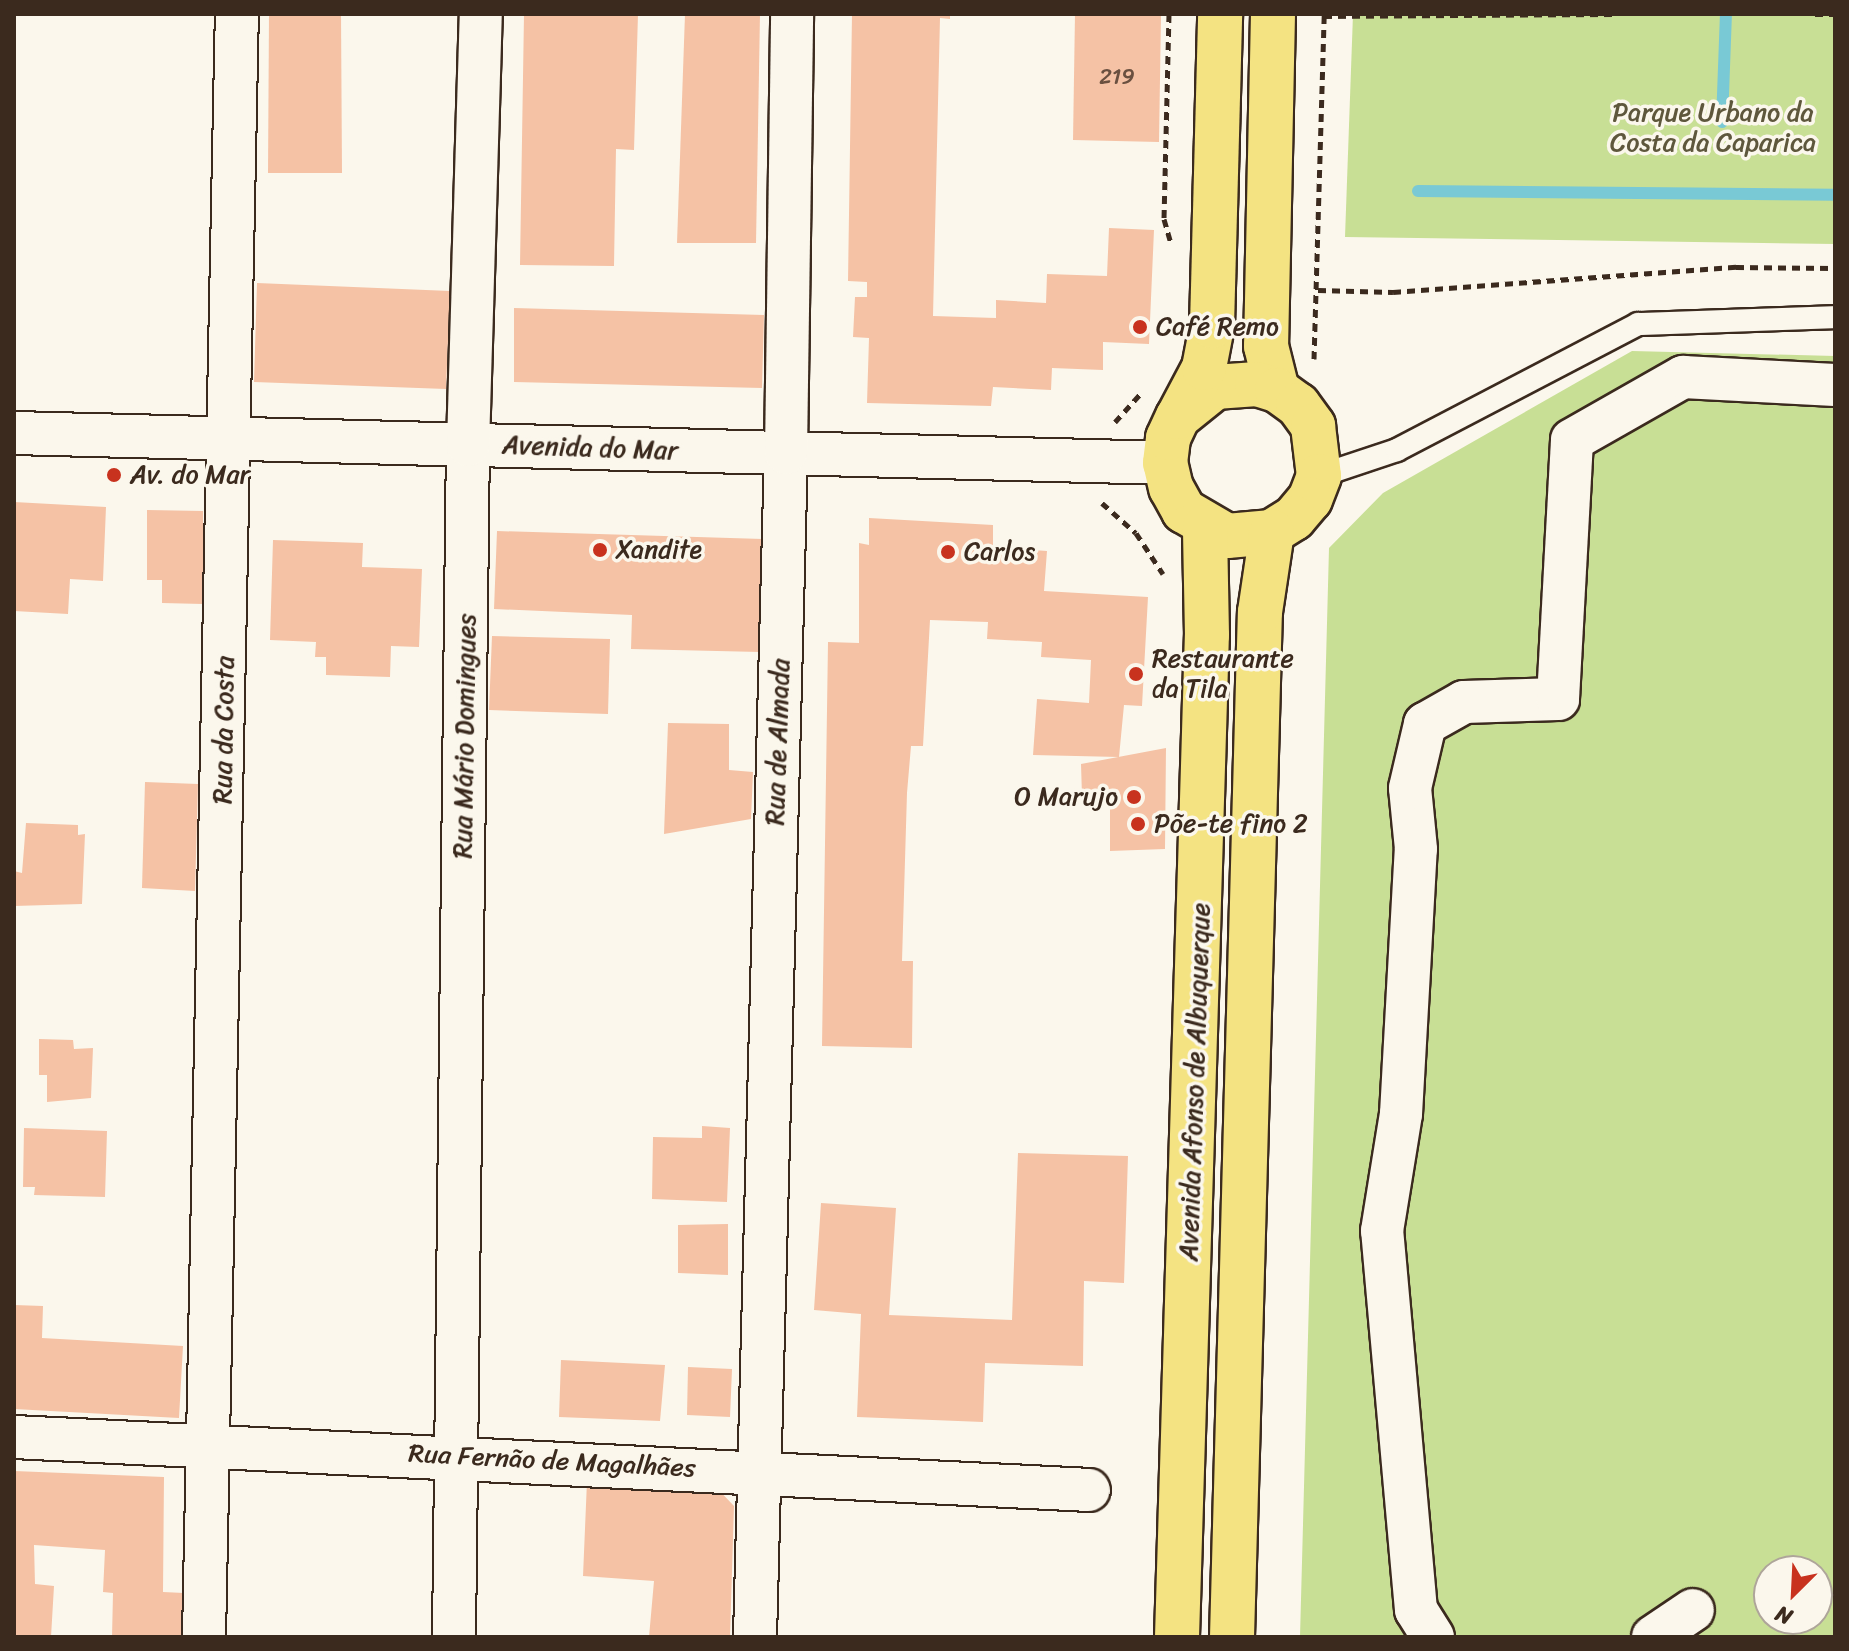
<!DOCTYPE html>
<meta charset="utf-8">
<style>
body{margin:0}
#map{position:relative;width:1849px;height:1651px;overflow:hidden;background:#fbf7ec;font-family:Sriracha,sans-serif}
div>[style]{position:absolute}
.green>*{inset:0;background:#c8df95}
.stream>*{height:12px;margin:-6px;padding:0 6px;transform-origin:6px;border-radius:6px;background:#79c9d5}
.building>*{inset:0;background:#f5c2a5}
.path>*{height:5px;margin-top:-2.5px;transform-origin:0;background:repeating-linear-gradient(90deg,#3b2a1e 0 8px,transparent 0 14px)}
.roads{filter:drop-shadow(2px 0 #3b2a1e) drop-shadow(-2px 0 #3b2a1e) drop-shadow(0 2px #3b2a1e) drop-shadow(0 -2px #3b2a1e)}
.service>*{height:22px;margin:-11px;padding:0 11px;transform-origin:11px;border-radius:11px;background:#fbf7ec}
.minor>*{height:42px;margin:-21px;padding:0 21px;transform-origin:21px;border-radius:21px;background:#fbf7ec}
.primary>*{height:44px;margin:-22px;padding:0 22px;transform-origin:22px;border-radius:22px;background:#f4e382}
.dots>*{width:22px;height:22px;translate:-50% -50%;box-sizing:border-box;border:4px solid #fbf7ec;border-radius:50%}
span{translate:-50% -50%;white-space:nowrap;text-align:center;line-height:1.15;-webkit-text-stroke:7px #fbf7ec;paint-order:stroke}
.number-label{font-size:22px;color:#6a5040}
.number-label span{-webkit-text-stroke-width:0}
.park-label{font-size:26px;color:#5e573c}
.poi-label{font-size:26px;color:#3b2a1e}
.left{translate:0 -50%;text-align:left}
.right{translate:-100% -50%;text-align:right}
.street-label{font-size:26px;color:#3b2a1e}
.frame{position:absolute;inset:0;border:16px solid #3b2a1e;pointer-events:none}
.north{position:absolute;left:1753px;top:1555px;width:80px;height:80px;box-sizing:border-box;background:#fbf7ec;border:2px solid #aea59a;border-radius:50%;rotate:204deg;font-size:22px;font-weight:700;line-height:32px;text-align:center;color:#3b2a1e}
.north::after{content:'';display:block;margin:auto;width:28px;height:36px;background:#c8321e;clip-path:polygon(50% 0,100% 100%,50% 72%,0 100%)}
</style>
<div id="map">
<div class="green">
<div style="clip-path:polygon(1353px 14px,1835px 14px,1835px 244px,1345px 237px)"></div>
<div style="clip-path:polygon(evenodd,1632px 351px,1835px 356px,1835px 1637px,1300px 1637px,1329px 548px,1383px 493px,1632px 351px,1769px 1571px,1817px 1571px,1817px 1619px,1769px 1619px,1769px 1571px)"></div>
</div>
<div class="stream">
<div style="left:1722px;top:122px;width:108px;rotate:-87.9deg"></div>
<div style="left:1418px;top:191px;width:417px;rotate:0.5deg"></div>
</div>
<div class="building">
<div style="clip-path:polygon(269px 14px,341px 14px,342px 173px,268px 173px)"></div>
<div style="clip-path:polygon(524px 14px,638px 14px,634px 150px,616px 149px,614px 266px,520px 265px)"></div>
<div style="clip-path:polygon(685px 14px,760px 14px,756px 243px,677px 243px)"></div>
<div style="clip-path:polygon(852px 14px,950px 14px,950px 19px,940px 18px,933px 316px,996px 318px,996px 300px,1046px 303px,1047px 274px,1107px 276px,1109px 228px,1154px 230px,1149px 344px,1103px 342px,1103px 370px,1052px 368px,1051px 390px,993px 387px,991px 406px,867px 403px,869px 338px,853px 337px,855px 297px,867px 297px,867px 282px,848px 281px)"></div>
<div style="clip-path:polygon(1075px 14px,1161px 14px,1159px 142px,1073px 140px)"></div>
<div style="clip-path:polygon(257px 283px,450px 291px,446px 389px,254px 382px)"></div>
<div style="clip-path:polygon(514px 308px,764px 315px,762px 388px,514px 382px)"></div>
<div style="clip-path:polygon(14px 502px,106px 507px,103px 581px,70px 579px,68px 614px,14px 611px)"></div>
<div style="clip-path:polygon(147px 510px,203px 511px,203px 604px,162px 603px,162px 580px,147px 580px)"></div>
<div style="clip-path:polygon(869px 518px,993px 525px,993px 547px,1047px 551px,1044px 591px,1148px 597px,1142px 706px,1124px 705px,1119px 757px,1033px 755px,1037px 699px,1089px 703px,1091px 660px,1041px 657px,1042px 642px,987px 639px,988px 622px,930px 620px,923px 746px,911px 746px,907px 793px,902px 961px,913px 961px,912px 1048px,822px 1046px,828px 642px,859px 643px,859px 543px,869px 545px)"></div>
<div style="clip-path:polygon(497px 531px,763px 539px,760px 652px,631px 649px,632px 615px,494px 609px)"></div>
<div style="clip-path:polygon(273px 540px,363px 543px,362px 567px,422px 569px,419px 647px,391px 646px,390px 677px,326px 675px,326px 657px,315px 657px,316px 642px,270px 640px)"></div>
<div style="clip-path:polygon(492px 636px,610px 639px,608px 714px,489px 710px)"></div>
<div style="clip-path:polygon(668px 723px,729px 724px,729px 770px,753px 772px,751px 819px,664px 834px)"></div>
<div style="clip-path:polygon(1166px 748px,1165px 849px,1110px 851px,1110px 798px,1082px 796px,1081px 764px)"></div>
<div style="clip-path:polygon(145px 782px,198px 784px,195px 891px,142px 888px)"></div>
<div style="clip-path:polygon(26px 823px,78px 825px,78px 835px,85px 834px,82px 904px,14px 906px,14px 871px,22px 873px)"></div>
<div style="clip-path:polygon(39px 1039px,73px 1040px,74px 1049px,93px 1048px,91px 1098px,47px 1102px,47px 1075px,39px 1075px)"></div>
<div style="clip-path:polygon(702px 1126px,730px 1128px,727px 1202px,652px 1199px,653px 1137px,702px 1138px)"></div>
<div style="clip-path:polygon(24px 1128px,107px 1131px,105px 1197px,34px 1195px,35px 1187px,23px 1187px)"></div>
<div style="clip-path:polygon(1018px 1153px,1128px 1156px,1124px 1283px,1084px 1281px,1083px 1366px,985px 1363px,983px 1422px,857px 1417px,861px 1314px,814px 1310px,821px 1203px,896px 1208px,889px 1315px,1012px 1320px)"></div>
<div style="clip-path:polygon(728px 1224px,728px 1275px,678px 1273px,678px 1225px)"></div>
<div style="clip-path:polygon(14px 1305px,43px 1306px,42px 1338px,183px 1346px,179px 1418px,14px 1409px)"></div>
<div style="clip-path:polygon(561px 1360px,665px 1365px,660px 1421px,559px 1417px)"></div>
<div style="clip-path:polygon(688px 1367px,732px 1369px,730px 1417px,687px 1415px)"></div>
<div style="clip-path:polygon(14px 1471px,164px 1477px,163px 1592px,184px 1593px,182px 1637px,112px 1637px,113px 1593px,103px 1592px,105px 1550px,34px 1545px,35px 1584px,54px 1586px,51px 1637px,14px 1637px)"></div>
<div style="clip-path:polygon(587px 1481px,712px 1483px,734px 1506px,730px 1637px,649px 1637px,654px 1581px,583px 1576px)"></div>
</div>
<div class="path">
<div style="left:1169px;top:14px;width:205px;rotate:91.4deg"></div>
<div style="left:1164px;top:219px;width:25px;rotate:74deg"></div>
<div style="left:1815px;top:14px;width:20px"></div>
<div style="left:1324px;top:16px;width:292px;rotate:-0.4deg"></div>
<div style="left:1318px;top:290px;width:75px;rotate:1.5deg"></div>
<div style="left:1393px;top:292px;width:344px;rotate:-4.2deg"></div>
<div style="left:1736px;top:267px;width:99px;rotate:0.6deg"></div>
<div style="left:1314px;top:359px;width:345px;rotate:-88.3deg"></div>
<div style="left:1115px;top:422px;width:39px;rotate:-48deg"></div>
<div style="left:1102px;top:503px;width:45px;rotate:41.4deg"></div>
<div style="left:1136px;top:533px;width:49px;rotate:56.6deg"></div>
</div>
<div class="roads">
<div class="service">
<div style="left:1319px;top:476px;width:82px;rotate:-18.4deg"></div>
<div style="left:1397px;top:450px;width:272px;rotate:-27.6deg"></div>
<div style="left:1638px;top:324px;width:197px;rotate:-2deg"></div>
</div>
<div class="minor">
<div style="left:14px;top:433px;width:1151px;rotate:1.49deg"></div>
<div style="left:14px;top:1437px;width:1076px;rotate:2.82deg"></div>
<div style="left:204px;top:1637px;width:1623px;rotate:-88.84deg"></div>
<div style="left:454px;top:1637px;width:1192px;rotate:-89.33deg"></div>
<div style="left:468px;top:445px;width:431px;rotate:-88.3deg"></div>
<div style="left:755px;top:1637px;width:1184px;rotate:-88.5deg"></div>
<div style="left:786px;top:453px;width:439px;rotate:-89.2deg"></div>
<div style="left:1433px;top:1637px;width:32px;rotate:-122deg"></div>
<div style="left:1416px;top:1610px;width:381px;rotate:-95.1deg"></div>
<div style="left:1382px;top:1231px;width:119px;rotate:-80.8deg"></div>
<div style="left:1401px;top:1114px;width:265px;rotate:-86.8deg"></div>
<div style="left:1416px;top:849px;width:61px;rotate:-95.6deg"></div>
<div style="left:1410px;top:788px;width:66px;rotate:-76.8deg"></div>
<div style="left:1425px;top:724px;width:45px;rotate:-29.4deg"></div>
<div style="left:1464px;top:702px;width:94px;rotate:-1.8deg"></div>
<div style="left:1558px;top:699px;width:259px;rotate:-86.9deg"></div>
<div style="left:1572px;top:440px;width:128px;rotate:-29.6deg"></div>
<div style="left:1683px;top:377px;width:152px;rotate:3deg"></div>
<div style="left:1653px;top:1637px;width:48px;rotate:-34deg"></div>
</div>
<div class="primary">
<div style="left:1273px;top:14px;width:332px;rotate:91.2deg"></div>
<div style="left:1266px;top:346px;width:45px;rotate:76deg"></div>
<div style="left:1178px;top:417px;width:48px;rotate:-39deg"></div>
<div style="left:1215px;top:387px;width:42px;rotate:-4.1deg"></div>
<div style="left:1257px;top:384px;width:21px;rotate:17deg"></div>
<div style="left:1277px;top:390px;width:26px;rotate:36deg"></div>
<div style="left:1298px;top:405px;width:26px;rotate:54deg"></div>
<div style="left:1313px;top:426px;width:50px;rotate:83.2deg"></div>
<div style="left:1319px;top:476px;width:25px;rotate:111deg"></div>
<div style="left:1310px;top:499px;width:25px;rotate:130deg"></div>
<div style="left:1294px;top:518px;width:26px;rotate:148deg"></div>
<div style="left:1272px;top:532px;width:45px;rotate:174.9deg"></div>
<div style="left:1227px;top:536px;width:50px;rotate:-149.8deg"></div>
<div style="left:1184px;top:511px;width:26px;rotate:-119deg"></div>
<div style="left:1171px;top:488px;width:26px;rotate:-103deg"></div>
<div style="left:1165px;top:463px;width:25px;rotate:-83deg"></div>
<div style="left:1168px;top:438px;width:23px;rotate:-65deg"></div>
<div style="left:1178px;top:417px;width:55px;rotate:-62deg"></div>
<div style="left:1204px;top:368px;width:43px;rotate:-79.2deg"></div>
<div style="left:1212px;top:326px;width:312px;rotate:-88.5deg"></div>
<div style="left:1177px;top:1637px;width:1002px;rotate:-88.29deg"></div>
<div style="left:1207px;top:635px;width:108px;rotate:-91.1deg"></div>
<div style="left:1232px;top:1637px;width:1025px;rotate:-88.44deg"></div>
<div style="left:1260px;top:612px;width:81px;rotate:-81.5deg"></div>
</div>
</div>
<div class="dots">
<div style="left:1140px;top:327px;background:#c8321e"></div>
<div style="left:114px;top:475px;background:#c8321e"></div>
<div style="left:600px;top:550px;background:#c8321e"></div>
<div style="left:948px;top:552px;background:#c8321e"></div>
<div style="left:1136px;top:674px;background:#c8321e"></div>
<div style="left:1134px;top:797px;background:#c8321e"></div>
<div style="left:1138px;top:824px;background:#c8321e"></div>
</div>
<div class="number-label">
<span style="left:1117px;top:77px">219</span>
</div>
<div class="park-label">
<span style="left:1713px;top:128px">Parque Urbano da<br>Costa da Caparica</span>
</div>
<div class="poi-label">
<span class="left" style="left:1156px;top:327px">Café Remo</span>
<span class="left" style="left:130px;top:475px">Av. do Mar</span>
<span class="left" style="left:616px;top:550px">Xandite</span>
<span class="left" style="left:964px;top:552px">Carlos</span>
<span class="left" style="left:1152px;top:674px">Restaurante<br>da Tila</span>
<span class="right" style="left:1118px;top:797px">O Marujo</span>
<span class="left" style="left:1154px;top:824px">Põe-te fino 2</span>
</div>
<div class="street-label">
<span style="left:590px;top:448px;rotate:2deg">Avenida do Mar</span>
<span style="left:224px;top:730px;rotate:-89deg">Rua da Costa</span>
<span style="left:465px;top:736px;rotate:-89deg">Rua Mário Domingues</span>
<span style="left:778px;top:742px;rotate:-88deg">Rua de Almada</span>
<span style="left:1195px;top:1082px;rotate:-88deg">Avenida Afonso de Albuquerque</span>
<span style="left:552px;top:1461px;rotate:3deg">Rua Fernão de Magalhães</span>
</div>
<div class="frame"></div>
<div class="north">N</div>
</div>
